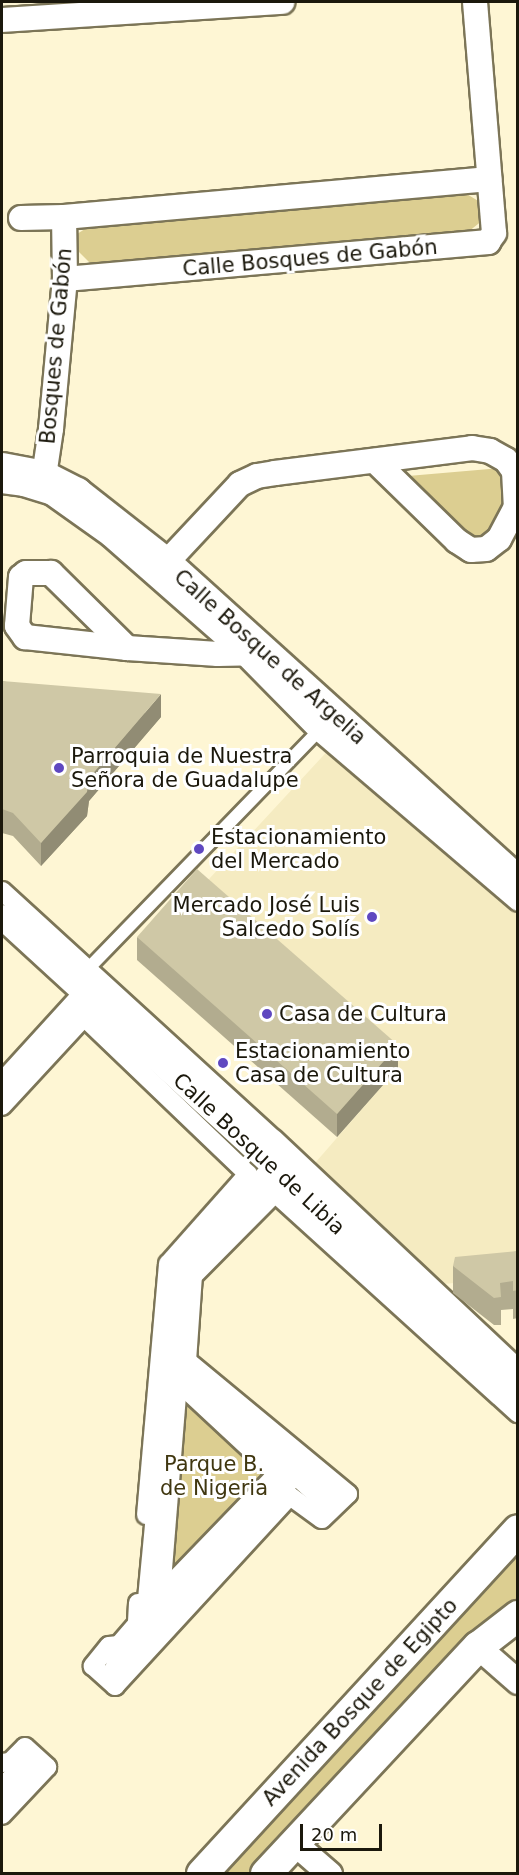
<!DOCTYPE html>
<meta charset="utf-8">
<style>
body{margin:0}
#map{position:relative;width:519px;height:1875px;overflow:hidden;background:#fef6d4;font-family:"DejaVu Sans",sans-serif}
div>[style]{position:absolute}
.built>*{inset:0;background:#f5ebc1}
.green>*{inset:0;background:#dcce91}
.roads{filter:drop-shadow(2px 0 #7c7557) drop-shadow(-2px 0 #7c7557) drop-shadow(0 2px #7c7557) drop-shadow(0 -2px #7c7557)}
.service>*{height:12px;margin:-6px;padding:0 6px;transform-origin:6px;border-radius:6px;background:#fff}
.pedestrian>*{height:18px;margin:-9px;padding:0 9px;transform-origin:9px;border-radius:9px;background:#fff}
.minor>*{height:24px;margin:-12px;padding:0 12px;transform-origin:12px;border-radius:12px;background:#fff}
.tertiary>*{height:30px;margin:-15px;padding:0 15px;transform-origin:15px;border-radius:15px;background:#fff}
.wall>*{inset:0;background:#b2ac8f}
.shaded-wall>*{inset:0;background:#918c74}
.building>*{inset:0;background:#cfc8a6}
.dots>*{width:16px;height:16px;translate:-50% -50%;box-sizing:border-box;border:3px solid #fff;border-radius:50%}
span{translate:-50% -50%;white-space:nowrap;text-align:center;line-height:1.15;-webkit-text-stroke:6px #fff;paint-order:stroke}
.street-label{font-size:21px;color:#1b180c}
.poi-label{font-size:21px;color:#1b180c}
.left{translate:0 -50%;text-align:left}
.right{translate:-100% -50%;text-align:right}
.park-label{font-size:21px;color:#403710}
.frame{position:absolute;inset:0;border:3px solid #1b180c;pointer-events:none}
.scale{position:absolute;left:300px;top:1824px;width:82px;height:27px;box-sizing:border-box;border:3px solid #1b180c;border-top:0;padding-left:8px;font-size:18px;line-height:21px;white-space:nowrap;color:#1b180c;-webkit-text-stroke:4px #fff;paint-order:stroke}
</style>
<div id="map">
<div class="built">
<div style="clip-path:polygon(334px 744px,517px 902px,517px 1278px,430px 1285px,308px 1171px,398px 1068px,197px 892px)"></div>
</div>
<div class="green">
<div style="clip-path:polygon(465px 193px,480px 202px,483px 220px,468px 232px,90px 263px,78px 251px,77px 234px,93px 224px)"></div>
<div style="clip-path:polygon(501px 468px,508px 519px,481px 547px,408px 476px)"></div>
<div style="clip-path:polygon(178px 1382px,277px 1474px,161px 1594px)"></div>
<div style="clip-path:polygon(517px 1547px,517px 1605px,254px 1873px,217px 1874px)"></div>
</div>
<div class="roads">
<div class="service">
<div style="left:84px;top:973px;width:342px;rotate:-45.9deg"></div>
</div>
<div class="pedestrian">
<div style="left:2px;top:484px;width:21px;rotate:8deg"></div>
<div style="left:23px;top:487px;width:28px;rotate:17deg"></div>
<div style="left:50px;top:495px;width:72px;rotate:35.4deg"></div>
<div style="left:109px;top:537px;width:177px;rotate:41.3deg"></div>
<div style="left:242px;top:654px;width:108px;rotate:45.4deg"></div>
<div style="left:318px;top:731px;width:263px;rotate:40.5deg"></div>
<div style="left:2px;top:891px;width:368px;rotate:42.4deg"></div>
<div style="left:274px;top:1139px;width:335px;rotate:43.2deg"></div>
<div style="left:2px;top:1106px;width:121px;rotate:-47.3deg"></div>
<div style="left:84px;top:1017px;width:227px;rotate:43.8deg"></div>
<div style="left:248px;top:1174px;width:120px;rotate:131.6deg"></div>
<div style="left:168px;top:1264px;width:252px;rotate:95deg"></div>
<div style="left:178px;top:1382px;width:135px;rotate:42.9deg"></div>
<div style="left:277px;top:1474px;width:167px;rotate:134deg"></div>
<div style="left:161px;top:1594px;width:213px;rotate:-85.4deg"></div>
<div style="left:138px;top:1603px;width:21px;rotate:93deg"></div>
<div style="left:137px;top:1624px;width:28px;rotate:131deg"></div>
<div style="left:119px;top:1645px;width:10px;rotate:174deg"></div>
<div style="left:109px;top:1646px;width:26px;rotate:129deg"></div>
<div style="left:93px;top:1666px;width:30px;rotate:42deg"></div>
<div style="left:115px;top:1686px;width:258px;rotate:-47.4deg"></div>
<div style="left:290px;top:1496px;width:39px;rotate:36deg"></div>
<div style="left:322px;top:1519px;width:36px;rotate:-44deg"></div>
<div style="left:348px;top:1494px;width:209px;rotate:-140.4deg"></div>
<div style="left:187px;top:1361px;width:85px;rotate:-86deg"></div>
<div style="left:193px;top:1276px;width:117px;rotate:-45.3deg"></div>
<div style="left:275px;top:1193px;width:328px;rotate:42.2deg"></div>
<div style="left:2px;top:1763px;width:8px;rotate:-7deg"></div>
<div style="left:10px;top:1762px;width:21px;rotate:-45deg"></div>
<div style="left:25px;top:1747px;width:30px;rotate:42deg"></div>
<div style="left:47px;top:1767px;width:66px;rotate:133.2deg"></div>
</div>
<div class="minor">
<div style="left:2px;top:20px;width:281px;rotate:-3.7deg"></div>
<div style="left:21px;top:218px;width:43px;rotate:-1.3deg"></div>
<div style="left:64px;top:217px;width:427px;rotate:-5.1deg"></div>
<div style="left:65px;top:279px;width:425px;rotate:-5deg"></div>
<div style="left:488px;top:242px;width:11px;rotate:-56deg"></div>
<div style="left:494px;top:233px;width:232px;rotate:-94.7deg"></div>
<div style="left:44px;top:476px;width:48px;rotate:-81.5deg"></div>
<div style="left:51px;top:429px;width:151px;rotate:-84.7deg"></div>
<div style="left:65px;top:279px;width:62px;rotate:-90.9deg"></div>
<div style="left:166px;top:563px;width:108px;rotate:-46.9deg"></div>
<div style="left:240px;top:484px;width:19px;rotate:-25deg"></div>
<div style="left:257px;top:476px;width:18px;rotate:-9deg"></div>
<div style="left:275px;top:473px;width:199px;rotate:-7.2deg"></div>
<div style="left:472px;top:448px;width:18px;rotate:9deg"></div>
<div style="left:490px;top:451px;width:18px;rotate:29deg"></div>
<div style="left:506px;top:460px;width:14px;rotate:54deg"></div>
<div style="left:514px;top:471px;width:36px;rotate:87deg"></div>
<div style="left:516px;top:507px;width:36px;rotate:118deg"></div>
<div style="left:499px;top:539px;width:16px;rotate:142deg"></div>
<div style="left:486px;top:549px;width:15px;rotate:176deg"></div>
<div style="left:471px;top:550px;width:17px;rotate:-147deg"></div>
<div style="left:457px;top:541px;width:115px;rotate:-135.7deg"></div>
<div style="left:127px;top:648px;width:107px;rotate:-135.4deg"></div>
<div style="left:51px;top:573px;width:25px;rotate:180deg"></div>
<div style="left:26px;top:573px;width:6px;rotate:141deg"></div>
<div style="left:21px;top:577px;width:49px;rotate:94.7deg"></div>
<div style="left:17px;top:626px;width:14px;rotate:54deg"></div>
<div style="left:25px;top:637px;width:103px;rotate:6.2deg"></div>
<div style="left:127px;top:648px;width:91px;rotate:3.8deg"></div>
<div style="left:218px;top:654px;width:46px;rotate:-1.2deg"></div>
<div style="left:2px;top:917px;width:700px;rotate:42.51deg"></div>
<div style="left:2px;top:1086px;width:125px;rotate:-47.6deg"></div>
<div style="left:172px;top:1360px;width:209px;rotate:42.1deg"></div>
<div style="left:147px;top:1631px;width:363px;rotate:-84.6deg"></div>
<div style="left:181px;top:1270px;width:139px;rotate:-47.3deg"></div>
<div style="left:478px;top:1647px;width:53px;rotate:41.2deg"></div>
<div style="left:118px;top:1666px;width:45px;rotate:-50.4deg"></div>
<div style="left:147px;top:1631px;width:217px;rotate:-47.2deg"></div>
<div style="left:2px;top:1792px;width:37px;rotate:-47deg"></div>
<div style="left:293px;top:1842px;width:49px;rotate:40.9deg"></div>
</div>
<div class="tertiary">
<div style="left:2px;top:468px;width:43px;rotate:10.8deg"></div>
<div style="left:44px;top:476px;width:37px;rotate:27deg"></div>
<div style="left:77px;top:493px;width:113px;rotate:38.2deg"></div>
<div style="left:166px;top:563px;width:474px;rotate:42.1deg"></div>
<div style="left:202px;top:1874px;width:467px;rotate:-47.4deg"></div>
<div style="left:266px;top:1874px;width:311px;rotate:-47deg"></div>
<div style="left:478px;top:1647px;width:51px;rotate:-37.8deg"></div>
</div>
</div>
<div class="wall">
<div style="clip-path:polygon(2px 681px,161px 717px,89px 801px,87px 816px,41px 866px,13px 836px,2px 833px)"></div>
<div style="clip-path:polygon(137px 937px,398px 1068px,337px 1137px,137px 960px)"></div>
<div style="clip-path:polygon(518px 1251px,518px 1318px,513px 1319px,513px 1309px,501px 1310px,501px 1325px,494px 1325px,453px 1293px,453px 1266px)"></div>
</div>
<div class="shaded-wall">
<div style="clip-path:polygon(161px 694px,161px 717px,89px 801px,87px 816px,41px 866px,41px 843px,89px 778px)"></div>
<div style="clip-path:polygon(398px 1045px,398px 1068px,337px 1137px,337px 1114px)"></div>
</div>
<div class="building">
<div style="clip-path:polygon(2px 681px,161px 694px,89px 778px,87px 792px,41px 843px,13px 813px,2px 809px)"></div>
<div style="clip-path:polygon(197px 869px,398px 1045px,337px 1114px,137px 937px)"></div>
<div style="clip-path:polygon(518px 1251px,518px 1290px,513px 1291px,513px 1281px,500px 1283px,501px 1297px,494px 1298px,453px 1266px,455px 1257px)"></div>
</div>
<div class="dots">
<div style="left:59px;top:768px;background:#5f48c0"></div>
<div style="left:199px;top:849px;background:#5f48c0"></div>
<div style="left:372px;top:917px;background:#5f48c0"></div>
<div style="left:267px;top:1014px;background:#5f48c0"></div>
<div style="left:223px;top:1063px;background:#5f48c0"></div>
</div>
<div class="street-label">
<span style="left:310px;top:258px;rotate:-5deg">Calle Bosques de Gabón</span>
<span style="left:56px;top:346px;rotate:-85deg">Bosques de Gabón</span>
<span style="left:270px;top:657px;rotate:42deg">Calle Bosque de Argelia</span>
<span style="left:259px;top:1154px;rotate:43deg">Calle Bosque de Libia</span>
<span style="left:360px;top:1702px;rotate:-47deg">Avenida Bosque de Egipto</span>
</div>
<div class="poi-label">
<span class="left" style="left:71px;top:768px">Parroquia de Nuestra<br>Señora de Guadalupe</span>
<span class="left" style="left:211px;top:849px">Estacionamiento<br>del Mercado</span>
<span class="right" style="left:360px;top:917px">Mercado José Luis<br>Salcedo Solís</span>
<span class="left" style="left:279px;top:1014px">Casa de Cultura</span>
<span class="left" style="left:235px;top:1063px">Estacionamiento<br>Casa de Cultura</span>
</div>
<div class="park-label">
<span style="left:214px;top:1476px">Parque B.<br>de Nigeria</span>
</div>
<div class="frame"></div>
<div class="scale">20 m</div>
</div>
